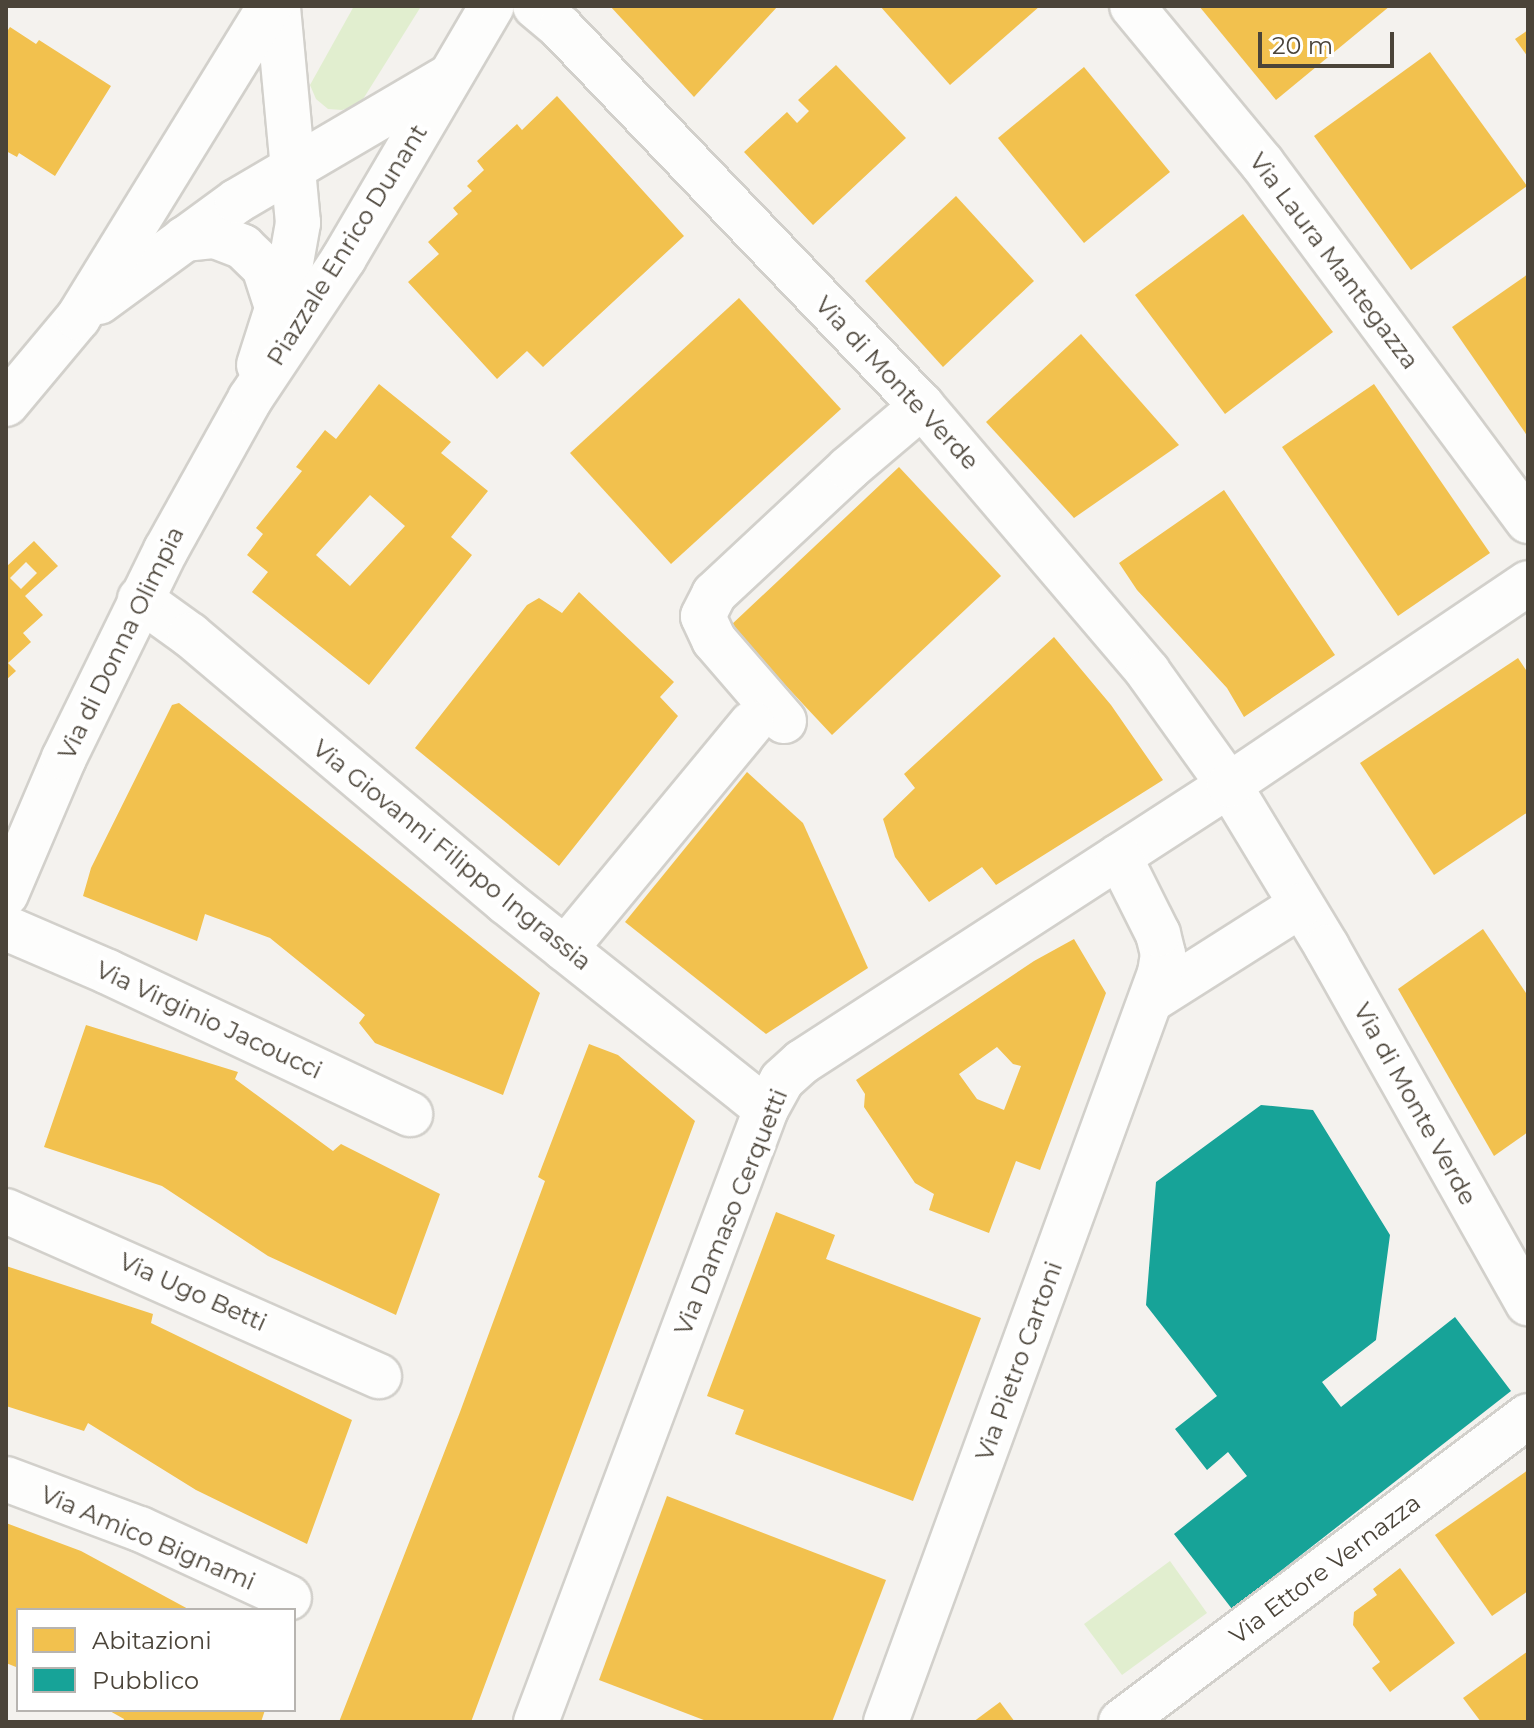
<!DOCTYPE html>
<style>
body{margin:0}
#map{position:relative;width:1534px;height:1728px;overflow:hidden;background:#f4f2ee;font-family:Montserrat,sans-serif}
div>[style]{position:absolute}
.green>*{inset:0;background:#e1eecf}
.homes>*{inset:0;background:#f2c14e}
.public>*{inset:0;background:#17a398}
.roads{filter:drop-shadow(2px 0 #d2d0cb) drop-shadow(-2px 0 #d2d0cb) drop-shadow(0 2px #d2d0cb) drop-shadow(0 -2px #d2d0cb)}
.minor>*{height:44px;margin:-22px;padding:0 22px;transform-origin:22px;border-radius:22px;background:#fdfdfc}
span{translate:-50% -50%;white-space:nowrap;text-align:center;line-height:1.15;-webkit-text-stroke:8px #fff;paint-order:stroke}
.street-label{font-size:24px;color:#4b4439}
.frame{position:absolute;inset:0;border:8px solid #4b4439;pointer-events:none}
.legend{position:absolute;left:16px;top:1608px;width:280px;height:104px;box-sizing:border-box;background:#fff;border:2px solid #b7b4b0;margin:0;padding:10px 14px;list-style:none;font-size:24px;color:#4b4439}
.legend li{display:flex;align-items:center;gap:16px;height:40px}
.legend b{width:40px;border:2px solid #b7b4b0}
.scale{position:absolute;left:1258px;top:32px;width:136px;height:36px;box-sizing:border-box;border:4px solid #4b4439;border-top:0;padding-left:10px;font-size:24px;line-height:28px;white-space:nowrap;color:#4b4439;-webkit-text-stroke:6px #fff;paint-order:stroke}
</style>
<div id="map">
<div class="green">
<div style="clip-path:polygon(354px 6px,420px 8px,360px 104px,342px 110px,328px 109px,316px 99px,310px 85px)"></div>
<div style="clip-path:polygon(1170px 1561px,1207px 1613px,1122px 1675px,1084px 1624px)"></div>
</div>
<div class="homes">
<div style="clip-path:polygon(610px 6px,778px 6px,694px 97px)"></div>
<div style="clip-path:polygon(880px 6px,1040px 6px,950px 85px)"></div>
<div style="clip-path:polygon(1199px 6px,1390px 6px,1276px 100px)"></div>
<div style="clip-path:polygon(10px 27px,36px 44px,39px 40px,111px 86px,55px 176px,19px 153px,17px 157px,6px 151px,6px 33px)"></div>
<div style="clip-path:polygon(1528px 30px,1528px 57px,1515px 39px)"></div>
<div style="clip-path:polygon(1430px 52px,1527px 186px,1411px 270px,1314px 136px)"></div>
<div style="clip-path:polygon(836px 65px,906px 138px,813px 225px,744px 152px,787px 112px,797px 123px,809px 111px,798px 100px)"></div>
<div style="clip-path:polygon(1084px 67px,1170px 172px,1084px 243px,998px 138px)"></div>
<div style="clip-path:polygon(557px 96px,684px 236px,543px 367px,527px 351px,497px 379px,408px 282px,439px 254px,428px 242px,458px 214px,453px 208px,472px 191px,467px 186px,484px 170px,477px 161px,517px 124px,522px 130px)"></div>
<div style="clip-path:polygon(956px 196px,1034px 281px,943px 367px,865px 281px)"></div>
<div style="clip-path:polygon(1243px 214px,1333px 332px,1225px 414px,1135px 295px)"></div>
<div style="clip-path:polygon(1528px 274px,1528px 437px,1452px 327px)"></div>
<div style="clip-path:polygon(739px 298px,841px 409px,671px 564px,570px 453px)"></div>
<div style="clip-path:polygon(1081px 334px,1179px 445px,1074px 518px,986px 422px)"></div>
<div style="clip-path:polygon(evenodd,379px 384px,451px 442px,441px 453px,488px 491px,451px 537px,472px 555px,369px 685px,252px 592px,268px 572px,247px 555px,263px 534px,256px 528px,302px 471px,296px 467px,325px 430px,336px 439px,379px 384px,370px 495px,405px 526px,350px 586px,316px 555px,370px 495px)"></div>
<div style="clip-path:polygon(1374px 384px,1490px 553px,1398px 616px,1282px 447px)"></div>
<div style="clip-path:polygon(899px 467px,1001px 576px,832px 735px,730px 626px)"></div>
<div style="clip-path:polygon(1224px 490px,1335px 655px,1244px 717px,1227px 688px,1137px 590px,1119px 563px)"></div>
<div style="clip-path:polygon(evenodd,34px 541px,58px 566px,25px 596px,43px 615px,23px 633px,31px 642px,8px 663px,16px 671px,6px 680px,6px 567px,34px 541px,26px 562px,37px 573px,21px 589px,10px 578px,26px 562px)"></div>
<div style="clip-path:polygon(579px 592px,674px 682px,660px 697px,678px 716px,559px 866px,415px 748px,527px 605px,539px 598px,562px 613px)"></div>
<div style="clip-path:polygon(1054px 637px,1111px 705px,1163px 780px,996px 885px,982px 867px,929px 902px,895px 857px,883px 819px,915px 788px,904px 774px)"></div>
<div style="clip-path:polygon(1518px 658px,1528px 673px,1528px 812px,1434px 875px,1360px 763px)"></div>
<div style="clip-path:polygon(179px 703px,540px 993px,503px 1095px,375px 1043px,359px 1023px,365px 1015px,270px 938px,205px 914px,197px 941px,83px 896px,91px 868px,172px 705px)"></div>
<div style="clip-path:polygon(747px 772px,803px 823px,868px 968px,766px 1034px,625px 922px)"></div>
<div style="clip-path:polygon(1483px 929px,1528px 996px,1528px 1132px,1494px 1156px,1398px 989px)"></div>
<div style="clip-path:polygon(evenodd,1074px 939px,1106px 993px,1040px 1170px,1016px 1161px,989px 1233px,929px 1210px,934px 1194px,915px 1183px,864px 1107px,865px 1094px,856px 1080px,1034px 961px,1074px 939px,997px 1047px,1013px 1064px,1021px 1066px,1004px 1110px,977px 1099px,959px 1074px,997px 1047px)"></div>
<div style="clip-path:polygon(86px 1025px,238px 1072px,235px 1079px,333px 1151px,341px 1144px,440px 1194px,396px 1315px,268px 1256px,162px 1186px,44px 1147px)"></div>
<div style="clip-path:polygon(589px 1044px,618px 1055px,695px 1121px,471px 1722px,339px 1722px,460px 1412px,545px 1181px,538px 1177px)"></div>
<div style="clip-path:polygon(776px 1212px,835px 1235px,826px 1259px,981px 1318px,913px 1501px,735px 1434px,744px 1410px,707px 1396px)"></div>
<div style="clip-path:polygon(6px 1266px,153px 1314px,151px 1323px,352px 1420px,307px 1544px,196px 1490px,88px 1423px,84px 1431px,6px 1406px)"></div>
<div style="clip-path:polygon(1528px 1470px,1528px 1591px,1492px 1616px,1435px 1535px)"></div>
<div style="clip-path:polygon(667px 1496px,886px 1580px,832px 1722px,709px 1722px,599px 1680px)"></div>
<div style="clip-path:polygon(6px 1523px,81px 1551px,190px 1610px,18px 1610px,18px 1660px,16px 1667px,6px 1663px)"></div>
<div style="clip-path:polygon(1400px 1568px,1455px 1643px,1390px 1692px,1372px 1668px,1380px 1662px,1353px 1625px,1354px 1612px,1377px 1595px,1373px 1589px)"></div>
<div style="clip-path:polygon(1528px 1651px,1528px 1722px,1481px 1722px,1463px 1698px)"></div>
<div style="clip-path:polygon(1000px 1702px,1015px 1722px,973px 1722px)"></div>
<div style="clip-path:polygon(108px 1710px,265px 1710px,261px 1722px,123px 1722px,124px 1719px)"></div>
</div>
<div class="public">
<div style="clip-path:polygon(1261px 1105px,1313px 1110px,1390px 1235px,1376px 1340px,1322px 1382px,1341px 1407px,1455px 1317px,1511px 1391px,1232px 1609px,1174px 1534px,1247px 1476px,1228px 1452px,1207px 1470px,1175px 1429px,1217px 1396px,1146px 1305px,1156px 1182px)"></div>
</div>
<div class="roads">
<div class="minor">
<div style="left:535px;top:6px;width:34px;rotate:40deg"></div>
<div style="left:561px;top:28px;width:523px;rotate:46.32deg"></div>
<div style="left:922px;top:406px;width:349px;rotate:49.6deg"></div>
<div style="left:1148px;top:672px;width:139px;rotate:54.4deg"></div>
<div style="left:1229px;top:785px;width:189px;rotate:58.8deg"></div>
<div style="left:1327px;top:947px;width:409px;rotate:60.6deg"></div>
<div style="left:1132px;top:6px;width:204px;rotate:50.4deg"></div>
<div style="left:1262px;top:163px;width:446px;rotate:53.4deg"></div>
<div style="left:184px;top:239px;width:31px;rotate:-6deg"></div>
<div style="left:215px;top:236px;width:30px;rotate:21deg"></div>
<div style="left:243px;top:247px;width:29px;rotate:44deg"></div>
<div style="left:264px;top:267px;width:39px;rotate:72deg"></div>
<div style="left:99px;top:302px;width:171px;rotate:-36.2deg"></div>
<div style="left:237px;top:201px;width:245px;rotate:-30.4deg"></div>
<div style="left:259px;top:365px;width:102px;rotate:-72.3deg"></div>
<div style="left:290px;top:268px;width:46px;rotate:-79.9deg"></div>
<div style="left:298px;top:223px;width:218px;rotate:-95.3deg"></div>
<div style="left:6px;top:404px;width:112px;rotate:-50.1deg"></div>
<div style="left:78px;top:318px;width:366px;rotate:-58.4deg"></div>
<div style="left:140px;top:599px;width:62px;rotate:35.8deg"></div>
<div style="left:190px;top:635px;width:414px;rotate:40.2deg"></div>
<div style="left:506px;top:902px;width:332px;rotate:38.5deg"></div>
<div style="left:784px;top:721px;width:107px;rotate:-130.8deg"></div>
<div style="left:714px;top:640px;width:26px;rotate:-115deg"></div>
<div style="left:703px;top:616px;width:25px;rotate:-63deg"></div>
<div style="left:714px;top:594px;width:185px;rotate:-43deg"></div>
<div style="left:849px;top:468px;width:96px;rotate:-40.3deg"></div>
<div style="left:6px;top:894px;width:148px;rotate:-66.9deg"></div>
<div style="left:64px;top:758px;width:232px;rotate:-63.9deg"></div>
<div style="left:166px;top:550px;width:173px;rotate:-60.9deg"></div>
<div style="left:250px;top:399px;width:169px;rotate:-56.3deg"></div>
<div style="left:344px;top:258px;width:292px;rotate:-59.6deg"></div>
<div style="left:6px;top:928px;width:111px;rotate:23.3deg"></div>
<div style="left:108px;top:972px;width:334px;rotate:25.2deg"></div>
<div style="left:565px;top:949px;width:293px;rotate:-50.4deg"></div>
<div style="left:1153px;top:999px;width:175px;rotate:-32.4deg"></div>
<div style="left:6px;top:1211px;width:408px;rotate:23.9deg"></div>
<div style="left:6px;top:1479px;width:143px;rotate:20.5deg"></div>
<div style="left:140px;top:1529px;width:164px;rotate:24.8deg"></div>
<div style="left:536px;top:1722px;width:655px;rotate:-69.43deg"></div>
<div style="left:766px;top:1109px;width:33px;rotate:-61deg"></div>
<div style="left:782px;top:1080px;width:27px;rotate:-42deg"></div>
<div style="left:802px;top:1062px;width:509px;rotate:-32.97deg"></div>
<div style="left:1229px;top:785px;width:361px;rotate:-34deg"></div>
<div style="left:886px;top:1722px;width:798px;rotate:-69.91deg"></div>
<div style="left:1160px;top:973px;width:19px;rotate:-81deg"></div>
<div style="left:1163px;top:954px;width:21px;rotate:-104deg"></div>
<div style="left:1158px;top:934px;width:87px;rotate:-116.6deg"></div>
<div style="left:1121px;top:1722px;width:509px;rotate:-36.94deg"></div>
</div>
</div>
<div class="street-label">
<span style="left:347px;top:245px;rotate:-58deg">Piazzale Enrico Dunant</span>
<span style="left:1334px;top:261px;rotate:53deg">Via Laura Mantegazza</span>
<span style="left:897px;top:383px;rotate:47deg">Via di Monte Verde</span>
<span style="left:121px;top:643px;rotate:-64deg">Via di Donna Olimpia</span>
<span style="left:452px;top:855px;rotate:39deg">Via Giovanni Filippo Ingrassia</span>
<span style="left:209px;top:1020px;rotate:25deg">Via Virginio Jacoucci</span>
<span style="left:1415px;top:1104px;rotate:61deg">Via di Monte Verde</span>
<span style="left:731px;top:1212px;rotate:-68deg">Via Damaso Cerquetti</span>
<span style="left:193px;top:1292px;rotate:24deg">Via Ugo Betti</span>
<span style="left:1019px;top:1361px;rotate:-70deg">Via Pietro Cartoni</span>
<span style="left:148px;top:1538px;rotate:23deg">Via Amico Bignami</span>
<span style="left:1325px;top:1569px;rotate:-37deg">Via Ettore Vernazza</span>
</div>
<div class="frame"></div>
<ul class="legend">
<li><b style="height:22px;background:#f2c14e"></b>Abitazioni</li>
<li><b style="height:22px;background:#17a398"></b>Pubblico</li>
</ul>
<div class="scale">20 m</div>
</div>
